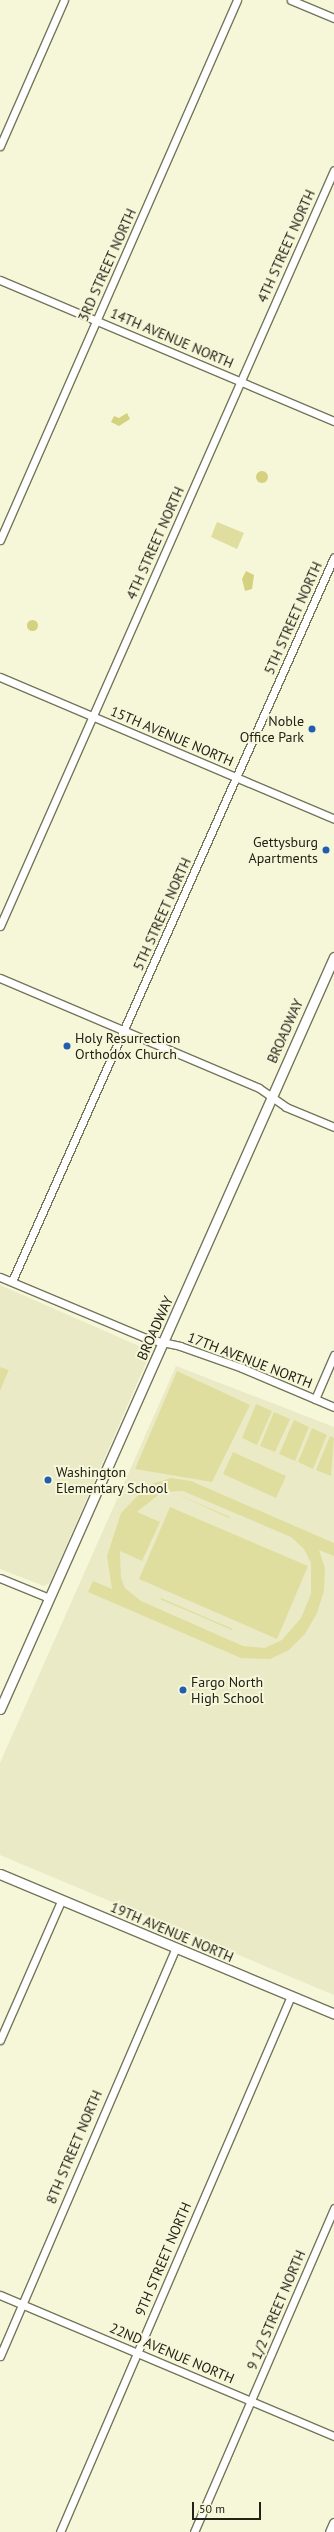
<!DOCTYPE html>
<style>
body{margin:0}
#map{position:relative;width:334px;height:2532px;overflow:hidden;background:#f6f6d9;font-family:"PT Sans",sans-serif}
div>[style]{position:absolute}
.built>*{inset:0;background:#ebeac6}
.green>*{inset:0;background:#dfde9f}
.water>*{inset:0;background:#d4d17f}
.round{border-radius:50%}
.roads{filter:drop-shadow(1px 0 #76765c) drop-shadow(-1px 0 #76765c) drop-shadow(0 1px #76765c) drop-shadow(0 -1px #76765c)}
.minor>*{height:7px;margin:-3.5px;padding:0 3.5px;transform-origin:3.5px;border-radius:3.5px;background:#fff}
.tertiary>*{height:9px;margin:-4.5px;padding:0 4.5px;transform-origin:4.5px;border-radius:4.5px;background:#fff}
.dots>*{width:11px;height:11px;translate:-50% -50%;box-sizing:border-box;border:2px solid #f6f6d9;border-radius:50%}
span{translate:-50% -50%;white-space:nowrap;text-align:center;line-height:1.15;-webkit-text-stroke:4px #f6f6d9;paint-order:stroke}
.street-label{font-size:14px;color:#222117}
.poi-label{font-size:14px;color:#222117}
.right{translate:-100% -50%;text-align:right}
.left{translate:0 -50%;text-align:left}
.scale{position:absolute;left:192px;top:2502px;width:69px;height:18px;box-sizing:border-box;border:2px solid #222117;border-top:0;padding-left:5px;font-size:12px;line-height:14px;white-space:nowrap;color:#222117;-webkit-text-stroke:3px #f6f6d9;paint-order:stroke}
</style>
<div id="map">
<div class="built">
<div style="clip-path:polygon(0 1285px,148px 1350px,149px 1356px,50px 1583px,44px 1586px,0 1569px,0 1391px,9px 1371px,0 1367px)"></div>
<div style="clip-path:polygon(176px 1366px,334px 1427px,334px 1995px,0 1855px,0 1763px)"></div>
</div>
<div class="green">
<div style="clip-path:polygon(217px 522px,244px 533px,237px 549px,211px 537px)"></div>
<div style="clip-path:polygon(0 1367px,9px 1370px,0 1391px)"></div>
<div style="clip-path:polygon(177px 1371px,250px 1405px,212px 1482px,135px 1469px)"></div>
<div style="clip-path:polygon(256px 1404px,272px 1411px,257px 1445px,242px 1438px)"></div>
<div style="clip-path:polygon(274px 1412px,290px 1419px,275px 1452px,260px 1446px)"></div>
<div style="clip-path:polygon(294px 1420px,309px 1427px,295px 1461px,279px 1454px)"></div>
<div style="clip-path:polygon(312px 1428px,327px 1435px,313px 1469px,298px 1462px)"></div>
<div style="clip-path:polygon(330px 1436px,334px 1438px,331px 1476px,316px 1470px)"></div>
<div style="clip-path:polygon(233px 1452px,286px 1476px,276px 1498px,223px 1474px)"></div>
<div style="clip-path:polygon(evenodd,171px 1478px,191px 1481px,334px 1543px,334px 1556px,319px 1550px,325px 1568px,324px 1591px,317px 1613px,305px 1634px,289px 1650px,270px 1659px,241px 1658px,88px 1592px,93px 1581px,112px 1589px,107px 1556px,121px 1513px,148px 1485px,171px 1478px,183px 1491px,291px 1537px,304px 1549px,311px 1563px,311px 1594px,301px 1618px,282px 1640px,265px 1648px,243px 1646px,141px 1601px,125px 1588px,121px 1578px,120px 1551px,142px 1561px,160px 1522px,137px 1512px,162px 1492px,183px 1491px)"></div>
<div style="clip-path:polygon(172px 1492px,230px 1517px,229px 1518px)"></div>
<div style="clip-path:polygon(170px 1507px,308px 1566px,277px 1639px,139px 1579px)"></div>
<div style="clip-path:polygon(161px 1598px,233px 1629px,232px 1630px,160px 1599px)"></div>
</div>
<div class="water">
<div style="clip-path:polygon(127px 413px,130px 419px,119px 426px,111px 422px,114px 416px,119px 418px)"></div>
<div class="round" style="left:256px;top:471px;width:12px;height:12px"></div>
<div style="clip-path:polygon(246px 571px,254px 575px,252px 589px,245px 591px,242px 579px)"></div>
<div class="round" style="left:26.5px;top:619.5px;width:11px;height:11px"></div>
</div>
<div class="roads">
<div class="minor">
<div style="left:291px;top:0;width:47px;rotate:22.7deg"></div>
<div style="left:0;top:146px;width:159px;rotate:-66.3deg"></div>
<div style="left:0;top:280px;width:363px;rotate:22.9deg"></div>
<div style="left:0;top:540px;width:590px;rotate:-66.3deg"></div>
<div style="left:0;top:677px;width:363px;rotate:23deg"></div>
<div style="left:0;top:926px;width:826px;rotate:-66.16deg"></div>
<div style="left:0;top:978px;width:281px;rotate:23deg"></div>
<div style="left:259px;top:1088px;width:33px;rotate:35deg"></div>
<div style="left:286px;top:1107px;width:52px;rotate:22.6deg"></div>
<div style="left:0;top:1277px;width:160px;rotate:22.7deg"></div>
<div style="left:148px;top:1339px;width:33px;rotate:12deg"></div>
<div style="left:180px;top:1346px;width:66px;rotate:19.5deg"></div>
<div style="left:242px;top:1368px;width:100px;rotate:23deg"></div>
<div style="left:12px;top:1281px;width:792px;rotate:-66.02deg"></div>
<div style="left:315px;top:1399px;width:48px;rotate:-66.6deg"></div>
<div style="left:0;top:1578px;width:53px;rotate:22.2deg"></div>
<div style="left:0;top:2040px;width:152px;rotate:-66.3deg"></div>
<div style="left:0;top:2295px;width:363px;rotate:22.9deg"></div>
<div style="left:0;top:2356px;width:443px;rotate:-66.7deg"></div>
<div style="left:60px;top:2532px;width:584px;rotate:-66.69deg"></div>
<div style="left:194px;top:2532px;width:353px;rotate:-66.6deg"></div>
</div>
<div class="tertiary">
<div style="left:0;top:1709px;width:823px;rotate:-66.05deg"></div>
<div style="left:0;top:1874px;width:362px;rotate:22.7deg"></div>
<div style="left:330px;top:2532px;width:10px;rotate:-66deg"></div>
</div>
</div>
<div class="dots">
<div style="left:312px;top:729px;background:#215eaf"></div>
<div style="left:326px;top:850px;background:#215eaf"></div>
<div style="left:67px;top:1046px;background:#215eaf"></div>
<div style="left:48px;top:1480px;background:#215eaf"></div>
<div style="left:183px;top:1690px;background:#215eaf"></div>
</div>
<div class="street-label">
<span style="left:286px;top:246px;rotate:-66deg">4TH STREET NORTH</span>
<span style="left:107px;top:265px;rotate:-66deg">3RD STREET NORTH</span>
<span style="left:172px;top:338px;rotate:23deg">14TH AVENUE NORTH</span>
<span style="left:155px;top:543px;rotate:-66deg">4TH STREET NORTH</span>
<span style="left:293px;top:618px;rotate:-66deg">5TH STREET NORTH</span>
<span style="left:172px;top:736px;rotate:23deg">15TH AVENUE NORTH</span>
<span style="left:162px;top:914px;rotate:-66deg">5TH STREET NORTH</span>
<span style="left:285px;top:1031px;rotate:-66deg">BROADWAY</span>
<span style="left:155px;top:1328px;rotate:-66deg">BROADWAY</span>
<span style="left:250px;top:1360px;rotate:21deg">17TH AVENUE NORTH</span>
<span style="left:172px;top:1932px;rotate:23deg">19TH AVENUE NORTH</span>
<span style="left:74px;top:2147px;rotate:-67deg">8TH STREET NORTH</span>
<span style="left:163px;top:2259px;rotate:-67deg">9TH STREET NORTH</span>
<span style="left:276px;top:2310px;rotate:-67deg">9 1/2 STREET NORTH</span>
<span style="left:172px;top:2353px;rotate:23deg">22ND AVENUE NORTH</span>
</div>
<div class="poi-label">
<span class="right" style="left:304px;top:729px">Noble<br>Office Park</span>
<span class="right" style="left:318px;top:850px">Gettysburg<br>Apartments</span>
<span class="left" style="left:75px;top:1046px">Holy Resurrection<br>Orthodox Church</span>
<span class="left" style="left:56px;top:1480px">Washington<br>Elementary School</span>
<span class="left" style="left:191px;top:1690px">Fargo North<br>High School</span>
</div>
<div class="scale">50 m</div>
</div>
